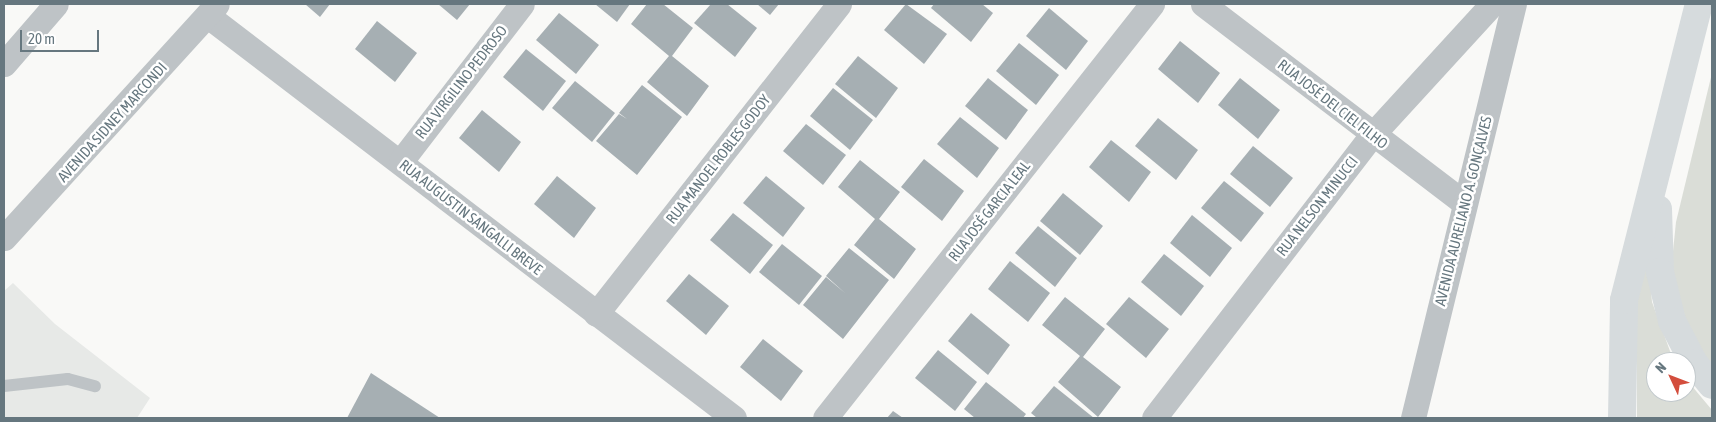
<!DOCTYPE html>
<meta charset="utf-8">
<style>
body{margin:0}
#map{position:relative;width:1716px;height:422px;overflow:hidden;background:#f9f9f7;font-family:"Asap Condensed",sans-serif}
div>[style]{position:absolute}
.built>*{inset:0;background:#e7e9e7}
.green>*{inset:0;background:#daddd7}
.building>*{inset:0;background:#a6afb3}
.lane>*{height:12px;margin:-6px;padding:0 6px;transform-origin:6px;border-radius:6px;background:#bec3c6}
.street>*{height:25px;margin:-12.5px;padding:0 12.5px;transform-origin:12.5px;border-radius:12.5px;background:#bec3c6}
.highway>*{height:28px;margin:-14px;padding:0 14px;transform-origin:14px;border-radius:14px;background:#d6dbdd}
span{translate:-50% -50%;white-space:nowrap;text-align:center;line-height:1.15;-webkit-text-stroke:5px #fff;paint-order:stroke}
.street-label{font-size:15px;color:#66777f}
.frame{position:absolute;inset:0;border:5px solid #66777f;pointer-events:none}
.north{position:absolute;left:1646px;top:352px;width:50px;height:50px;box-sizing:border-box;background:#fff;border:1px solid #c2c9cc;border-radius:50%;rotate:313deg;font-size:14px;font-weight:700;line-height:20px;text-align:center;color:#66777f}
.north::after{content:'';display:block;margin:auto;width:18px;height:22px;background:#d34e3d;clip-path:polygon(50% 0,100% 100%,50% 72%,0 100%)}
.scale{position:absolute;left:20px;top:30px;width:79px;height:22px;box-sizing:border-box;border:2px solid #66777f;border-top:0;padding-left:6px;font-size:15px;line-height:18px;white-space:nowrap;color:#66777f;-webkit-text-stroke:4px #fff;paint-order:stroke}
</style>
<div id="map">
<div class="built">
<div style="clip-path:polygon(13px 283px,55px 324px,150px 398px,137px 418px,4px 418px,4px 291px)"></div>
</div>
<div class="green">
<div style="clip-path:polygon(1712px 73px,1712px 366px,1701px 354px,1675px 293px,1672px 261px,1676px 222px)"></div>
<div style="clip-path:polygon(1647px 247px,1652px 302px,1674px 362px,1656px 362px,1656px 392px,1686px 392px,1686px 379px,1712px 410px,1712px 418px,1637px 418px,1637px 299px)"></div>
</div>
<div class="building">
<div style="clip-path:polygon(305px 4px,330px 4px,320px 17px)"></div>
<div style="clip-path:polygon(438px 4px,470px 4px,457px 20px)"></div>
<div style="clip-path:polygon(595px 4px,630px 4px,617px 22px)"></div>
<div style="clip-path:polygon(647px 4px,663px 4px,693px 28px,672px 56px,709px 86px,687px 116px,647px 82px,669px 56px,631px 24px)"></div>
<div style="clip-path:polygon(711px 4px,727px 4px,757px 28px,735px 57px,694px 23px)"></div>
<div style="clip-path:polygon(757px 4px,779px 4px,770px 15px)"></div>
<div style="clip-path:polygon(906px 4px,947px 34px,924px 64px,884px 30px)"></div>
<div style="clip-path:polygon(934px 4px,982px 4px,993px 13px,971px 42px,931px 8px)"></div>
<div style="clip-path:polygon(1049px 8px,1088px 41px,1066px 70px,1026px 36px)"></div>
<div style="clip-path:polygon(559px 13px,599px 45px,576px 74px,536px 40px)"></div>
<div style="clip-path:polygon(377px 21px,417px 53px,395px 82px,355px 49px)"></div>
<div style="clip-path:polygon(1180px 41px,1220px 73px,1198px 103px,1158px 69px)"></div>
<div style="clip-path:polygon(1019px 43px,1059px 75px,1036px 105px,996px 71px)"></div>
<div style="clip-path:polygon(526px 49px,566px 81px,543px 111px,503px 77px)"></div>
<div style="clip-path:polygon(858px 56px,898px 88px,876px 118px,835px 84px)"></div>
<div style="clip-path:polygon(988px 78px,1028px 110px,1006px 140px,965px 106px)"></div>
<div style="clip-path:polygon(1240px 78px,1280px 110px,1258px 139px,1218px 105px)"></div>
<div style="clip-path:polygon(575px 81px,615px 113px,592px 142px,552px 108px)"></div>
<div style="clip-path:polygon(642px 85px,682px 117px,637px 175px,596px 141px,619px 114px,627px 119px,619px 113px)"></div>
<div style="clip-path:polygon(833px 88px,873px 120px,850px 150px,810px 116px)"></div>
<div style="clip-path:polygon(482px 110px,521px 142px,499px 172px,459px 138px)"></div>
<div style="clip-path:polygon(960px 117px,999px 148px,977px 178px,937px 144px)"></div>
<div style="clip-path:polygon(1158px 118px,1198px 150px,1176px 180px,1135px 146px)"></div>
<div style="clip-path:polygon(806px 124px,846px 155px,823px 185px,783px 151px)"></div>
<div style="clip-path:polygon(1111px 140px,1151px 172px,1129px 202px,1089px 167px)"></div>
<div style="clip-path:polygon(1253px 146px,1293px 178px,1270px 207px,1230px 174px)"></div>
<div style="clip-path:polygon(924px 159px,964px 191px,942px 221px,901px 187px)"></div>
<div style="clip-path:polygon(860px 160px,900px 192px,879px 219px,916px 249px,894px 279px,854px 245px,875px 219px,838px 187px)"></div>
<div style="clip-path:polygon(557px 176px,596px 208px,574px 238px,534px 204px)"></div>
<div style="clip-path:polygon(766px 176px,805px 208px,783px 237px,743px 203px)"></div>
<div style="clip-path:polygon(1224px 181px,1264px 213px,1241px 242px,1201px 208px)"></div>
<div style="clip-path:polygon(1063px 193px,1103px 226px,1080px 255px,1040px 221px)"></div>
<div style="clip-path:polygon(733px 213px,773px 245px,750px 274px,710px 240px)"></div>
<div style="clip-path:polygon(1192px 215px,1232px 248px,1210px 277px,1170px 243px)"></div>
<div style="clip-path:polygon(1038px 226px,1077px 258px,1055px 287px,1015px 253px)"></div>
<div style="clip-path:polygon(782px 244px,822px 276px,799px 305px,759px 272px)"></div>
<div style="clip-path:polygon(849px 248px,889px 280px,843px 339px,803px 305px,826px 277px,845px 293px,826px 276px)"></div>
<div style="clip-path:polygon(1164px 254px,1204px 286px,1181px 316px,1141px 282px)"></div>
<div style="clip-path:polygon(1010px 261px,1050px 293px,1028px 322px,988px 289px)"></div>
<div style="clip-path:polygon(689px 274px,729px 306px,706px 335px,666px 301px)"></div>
<div style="clip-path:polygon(1065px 297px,1105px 329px,1083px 357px,1121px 387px,1098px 417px,1058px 382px,1080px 356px,1042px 325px)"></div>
<div style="clip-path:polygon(1129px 297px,1169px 329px,1146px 358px,1106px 324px)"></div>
<div style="clip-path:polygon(971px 313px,1010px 345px,988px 375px,948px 341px)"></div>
<div style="clip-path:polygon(763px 339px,803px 371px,781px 401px,740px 367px)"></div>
<div style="clip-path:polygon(938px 350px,977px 382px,955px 411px,915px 378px)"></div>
<div style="clip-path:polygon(371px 373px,440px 418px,347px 418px)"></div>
<div style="clip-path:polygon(986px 382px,1026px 414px,1023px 418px,975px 418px,964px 409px)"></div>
<div style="clip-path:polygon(1054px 386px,1094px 418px,1037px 418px,1031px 413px)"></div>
<div style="clip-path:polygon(893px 411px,903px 418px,887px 418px)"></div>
</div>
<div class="lane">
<div style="left:4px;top:386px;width:64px;rotate:-6.2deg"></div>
<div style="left:68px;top:379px;width:28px;rotate:15deg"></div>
</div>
<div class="street">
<div style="left:1203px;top:4px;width:328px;rotate:37.3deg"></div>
<div style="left:208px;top:16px;width:662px;rotate:37.39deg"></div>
<div style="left:4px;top:64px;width:79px;rotate:-49.1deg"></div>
<div style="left:401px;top:161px;width:198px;rotate:-52.4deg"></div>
<div style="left:4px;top:238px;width:316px;rotate:-47.7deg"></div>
<div style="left:596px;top:314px;width:394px;rotate:-51.9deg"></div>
<div style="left:825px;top:418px;width:528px;rotate:-51.7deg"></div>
<div style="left:1154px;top:418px;width:357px;rotate:-52.4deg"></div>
<div style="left:1372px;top:135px;width:178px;rotate:-47.5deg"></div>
<div style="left:1413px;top:418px;width:426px;rotate:-76.3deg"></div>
</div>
<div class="highway">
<div style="left:1658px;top:209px;width:63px;rotate:88.2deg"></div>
<div style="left:1660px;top:272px;width:50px;rotate:76.2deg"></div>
<div style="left:1672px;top:321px;width:47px;rotate:62.4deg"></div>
<div style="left:1694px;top:363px;width:28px;rotate:51deg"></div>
<div style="left:1622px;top:418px;width:118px;rotate:-89deg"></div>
<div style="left:1624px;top:300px;width:305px;rotate:-75.8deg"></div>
</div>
<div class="street-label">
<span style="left:461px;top:82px;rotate:-52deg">RUA VIRGILINO PEDROSO</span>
<span style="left:1333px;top:104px;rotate:38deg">RUA JOSÉ DEL CIEL FILHO</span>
<span style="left:112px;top:122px;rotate:-48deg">AVENIDA SIDNEY MARCONDI</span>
<span style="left:718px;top:159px;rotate:-52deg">RUA MANOEL ROBLES GODOY</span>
<span style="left:1317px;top:206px;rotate:-52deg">RUA NELSON MINUCCI</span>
<span style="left:989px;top:211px;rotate:-52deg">RUA JOSÉ GARCIA LEAL</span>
<span style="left:1463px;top:211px;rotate:-76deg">AVENIDA AURELIANO A. GONÇALVES</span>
<span style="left:471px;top:217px;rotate:38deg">RUA AUGUSTIN SANGALLI BREVE</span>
</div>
<div class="frame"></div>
<div class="north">N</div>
<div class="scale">20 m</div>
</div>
